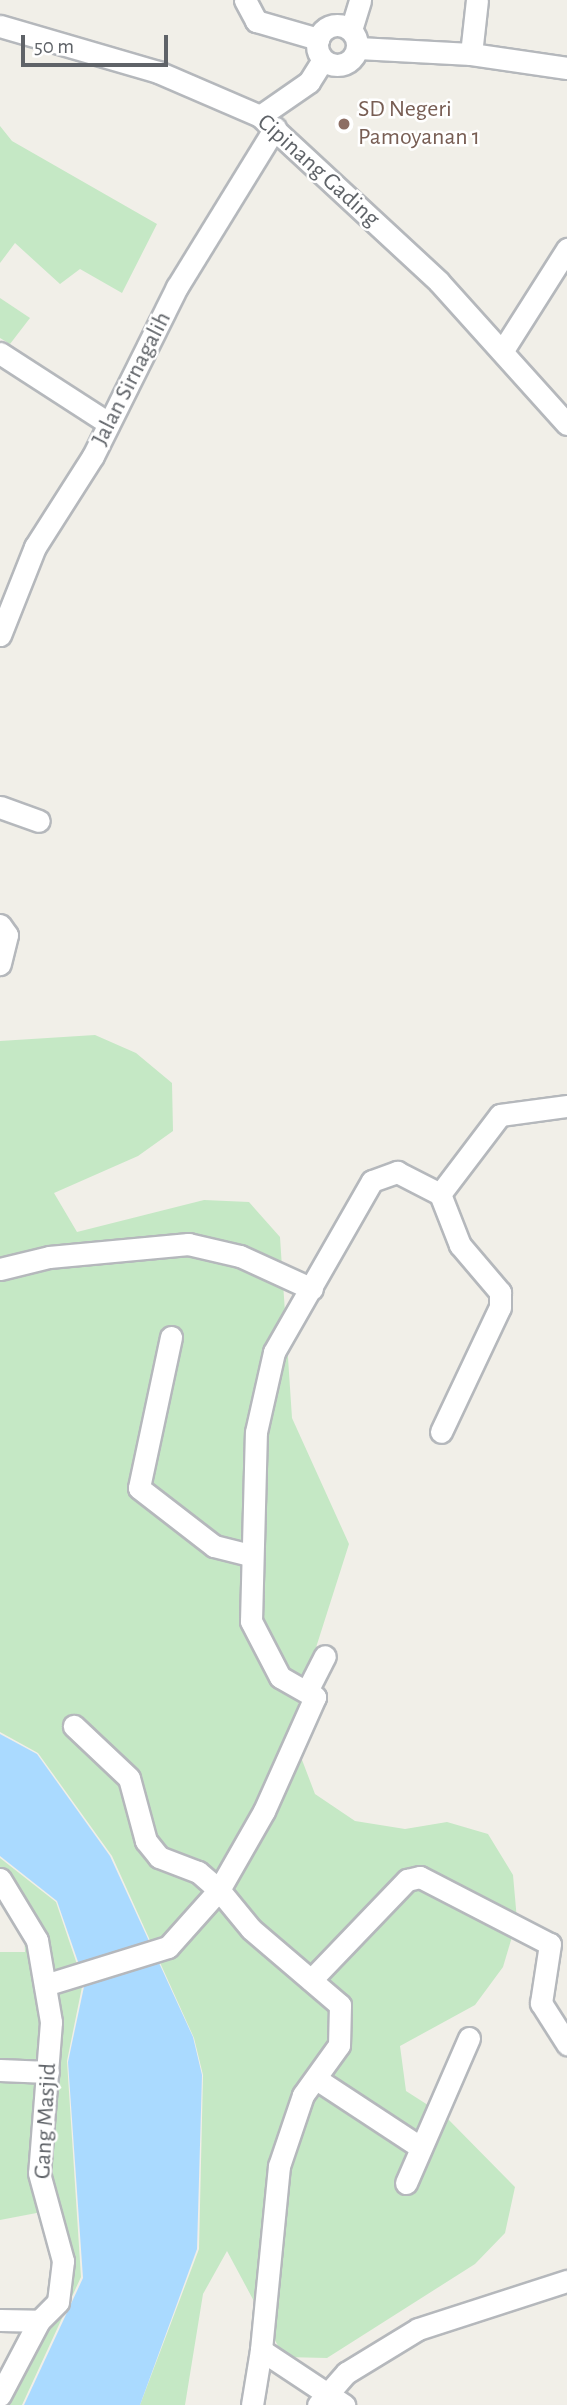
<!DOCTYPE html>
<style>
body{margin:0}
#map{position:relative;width:567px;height:2405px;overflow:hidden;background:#f1efe8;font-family:"Alegreya Sans",sans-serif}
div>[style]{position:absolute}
.green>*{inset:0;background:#c5e8c5}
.water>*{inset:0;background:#aadaff}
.roads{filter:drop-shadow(2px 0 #b5b8bc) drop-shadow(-2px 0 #b5b8bc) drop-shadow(0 2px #b5b8bc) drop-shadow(0 -2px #b5b8bc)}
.minor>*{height:21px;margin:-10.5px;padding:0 10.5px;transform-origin:10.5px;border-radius:10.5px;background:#fff}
.minor>.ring{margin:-10.5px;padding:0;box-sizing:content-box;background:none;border:21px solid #fff;border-radius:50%}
.dots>*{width:19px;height:19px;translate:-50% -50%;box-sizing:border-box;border:4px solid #fff;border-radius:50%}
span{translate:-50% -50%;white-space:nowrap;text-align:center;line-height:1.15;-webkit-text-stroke:5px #fff;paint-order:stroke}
.education-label{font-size:24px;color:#785e54}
.left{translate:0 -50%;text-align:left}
.street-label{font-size:24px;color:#5f6368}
.scale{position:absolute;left:21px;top:35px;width:147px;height:32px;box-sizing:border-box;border:4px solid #5f6368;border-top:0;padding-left:9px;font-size:21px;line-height:24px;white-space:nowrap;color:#5f6368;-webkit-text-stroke:5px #fff;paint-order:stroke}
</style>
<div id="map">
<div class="green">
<div style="clip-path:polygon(0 126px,12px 141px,157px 224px,122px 293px,80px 269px,60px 284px,15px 243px,0 263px)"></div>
<div style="clip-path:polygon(0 298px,30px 318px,10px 344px,0 338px)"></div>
<div style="clip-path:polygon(95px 1035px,136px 1053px,172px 1083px,173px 1131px,138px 1156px,54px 1193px,77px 1232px,204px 1200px,249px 1202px,280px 1237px,292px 1418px,349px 1544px,298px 1704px,299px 1752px,315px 1794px,355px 1821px,405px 1829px,447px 1822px,488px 1834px,513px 1875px,517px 1920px,503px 1967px,475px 2005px,400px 2046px,406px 2091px,445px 2116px,515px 2187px,505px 2233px,475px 2264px,327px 2358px,284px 2357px,227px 2251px,203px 2294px,185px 2405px,140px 2405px,199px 2249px,203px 2075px,194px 2038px,112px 1856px,38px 1753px,0 1732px,0 1041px)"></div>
<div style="clip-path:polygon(0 1858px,56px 1902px,83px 1982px,67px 2061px,81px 2277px,22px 2405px,0 2405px,58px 2302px,47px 2211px,0 2220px,0 1952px,25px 1952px,23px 1906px,0 1878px)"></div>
</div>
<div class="water">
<div style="clip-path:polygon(0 1734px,37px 1754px,110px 1856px,193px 2037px,202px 2075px,197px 2249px,140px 2405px,24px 2405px,83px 2278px,68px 2062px,85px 1982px,57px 1901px,0 1856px)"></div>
</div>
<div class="roads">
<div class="minor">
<div style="left:245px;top:0;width:24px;rotate:62deg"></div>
<div style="left:256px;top:21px;width:65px;rotate:16.2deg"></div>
<div class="ring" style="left:317px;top:25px;width:19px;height:19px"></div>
<div style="left:0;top:26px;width:165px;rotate:16.2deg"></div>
<div style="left:158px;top:72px;width:111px;rotate:23.3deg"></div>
<div style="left:260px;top:116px;width:244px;rotate:42.8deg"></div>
<div style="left:439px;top:282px;width:191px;rotate:48deg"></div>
<div style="left:351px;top:30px;width:31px;rotate:-73deg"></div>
<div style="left:358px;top:48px;width:113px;rotate:3deg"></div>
<div style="left:471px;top:54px;width:97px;rotate:8.3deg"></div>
<div style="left:471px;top:54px;width:54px;rotate:-83.7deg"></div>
<div style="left:260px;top:116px;width:60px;rotate:-34.8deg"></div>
<div style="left:309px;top:82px;width:26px;rotate:-58deg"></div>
<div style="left:503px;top:350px;width:120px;rotate:-57.6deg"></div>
<div style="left:0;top:353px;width:125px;rotate:32.9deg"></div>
<div style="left:0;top:635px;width:95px;rotate:-68.3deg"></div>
<div style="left:35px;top:547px;width:108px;rotate:-57.5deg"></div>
<div style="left:93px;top:456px;width:189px;rotate:-63.6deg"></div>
<div style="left:177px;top:287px;width:187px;rotate:-58.4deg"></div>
<div style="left:0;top:807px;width:41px;rotate:19.7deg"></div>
<div style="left:0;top:925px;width:12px;rotate:55deg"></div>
<div style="left:7px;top:935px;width:30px;rotate:104deg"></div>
<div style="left:440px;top:1194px;width:55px;rotate:68.6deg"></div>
<div style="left:460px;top:1245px;width:62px;rotate:49.6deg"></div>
<div style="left:500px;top:1292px;width:15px;rotate:90deg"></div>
<div style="left:500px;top:1307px;width:138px;rotate:115.3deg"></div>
<div style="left:0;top:1269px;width:50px;rotate:-13.8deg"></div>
<div style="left:49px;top:1257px;width:140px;rotate:-5.3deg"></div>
<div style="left:188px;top:1244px;width:53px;rotate:13deg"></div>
<div style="left:240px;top:1256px;width:79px;rotate:24.6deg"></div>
<div style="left:171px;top:1337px;width:154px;rotate:102deg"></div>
<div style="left:139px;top:1488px;width:95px;rotate:37.7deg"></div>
<div style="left:214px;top:1546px;width:36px;rotate:14deg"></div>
<div style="left:315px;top:1697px;width:125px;rotate:114.1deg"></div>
<div style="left:264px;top:1811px;width:91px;rotate:119.7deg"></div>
<div style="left:219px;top:1890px;width:50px;rotate:50.6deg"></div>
<div style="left:251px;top:1929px;width:117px;rotate:40.5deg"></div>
<div style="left:340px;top:2005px;width:40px;rotate:91.4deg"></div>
<div style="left:339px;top:2045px;width:62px;rotate:125.8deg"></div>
<div style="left:303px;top:2095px;width:75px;rotate:108.7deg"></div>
<div style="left:279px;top:2166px;width:185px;rotate:95.6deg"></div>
<div style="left:261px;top:2350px;width:100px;rotate:33.5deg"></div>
<div style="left:315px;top:1697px;width:40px;rotate:-150.3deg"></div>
<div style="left:280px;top:1677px;width:63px;rotate:-117.4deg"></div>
<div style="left:251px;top:1621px;width:189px;rotate:-88.5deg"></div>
<div style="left:256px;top:1432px;width:82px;rotate:-77.3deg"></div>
<div style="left:274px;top:1352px;width:197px;rotate:-60.2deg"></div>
<div style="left:372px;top:1181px;width:27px;rotate:-20deg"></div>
<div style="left:397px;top:1172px;width:48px;rotate:27.1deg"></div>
<div style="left:440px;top:1194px;width:99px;rotate:-52.8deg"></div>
<div style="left:500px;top:1115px;width:68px;rotate:-7.7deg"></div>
<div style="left:315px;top:1697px;width:10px;rotate:-143deg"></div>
<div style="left:307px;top:1691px;width:39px;rotate:-63deg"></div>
<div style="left:0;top:1879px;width:71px;rotate:58.8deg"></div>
<div style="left:37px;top:1940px;width:83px;rotate:80.3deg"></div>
<div style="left:51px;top:2022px;width:151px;rotate:94.5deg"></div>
<div style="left:39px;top:2173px;width:91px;rotate:74.7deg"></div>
<div style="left:63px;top:2261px;width:41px;rotate:97deg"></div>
<div style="left:58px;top:2302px;width:27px;rotate:135deg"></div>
<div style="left:39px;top:2321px;width:84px;rotate:117.8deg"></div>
<div style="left:311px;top:1980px;width:139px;rotate:-46.2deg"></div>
<div style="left:407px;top:1880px;width:13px;rotate:-13deg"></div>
<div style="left:420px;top:1877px;width:146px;rotate:27.3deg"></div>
<div style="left:550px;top:1944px;width:60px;rotate:98.7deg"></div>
<div style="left:541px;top:2003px;width:49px;rotate:57.6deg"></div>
<div style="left:45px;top:1985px;width:129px;rotate:-17.2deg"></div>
<div style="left:168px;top:1947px;width:76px;rotate:-48.2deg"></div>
<div style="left:219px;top:1890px;width:28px;rotate:-139deg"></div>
<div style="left:198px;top:1872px;width:42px;rotate:-159deg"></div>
<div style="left:159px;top:1857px;width:21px;rotate:-129deg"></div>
<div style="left:146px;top:1841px;width:65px;rotate:-105.1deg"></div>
<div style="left:129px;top:1778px;width:76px;rotate:-136.6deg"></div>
<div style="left:0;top:2070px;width:48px;rotate:2.4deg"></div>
<div style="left:318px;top:2080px;width:122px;rotate:33.3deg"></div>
<div style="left:406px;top:2183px;width:158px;rotate:-66.5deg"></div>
<div style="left:0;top:2320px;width:39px;rotate:1deg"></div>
<div style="left:252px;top:2405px;width:56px;rotate:-80.7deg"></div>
<div style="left:318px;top:2405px;width:43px;rotate:-48.8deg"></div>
<div style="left:346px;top:2373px;width:84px;rotate:-31.4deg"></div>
<div style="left:418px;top:2329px;width:157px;rotate:-17.9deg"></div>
</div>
</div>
<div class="dots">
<div style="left:344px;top:124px;background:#8d6e63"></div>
</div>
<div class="education-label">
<span class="left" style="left:358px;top:124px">SD Negeri<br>Pamoyanan 1</span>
</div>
<div class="street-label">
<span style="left:318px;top:171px;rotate:42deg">Cipinang Gading</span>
<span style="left:132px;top:379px;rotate:-63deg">Jalan Sirnagalih</span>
<span style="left:46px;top:2121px;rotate:-87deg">Gang Masjid</span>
</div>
<div class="scale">50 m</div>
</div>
